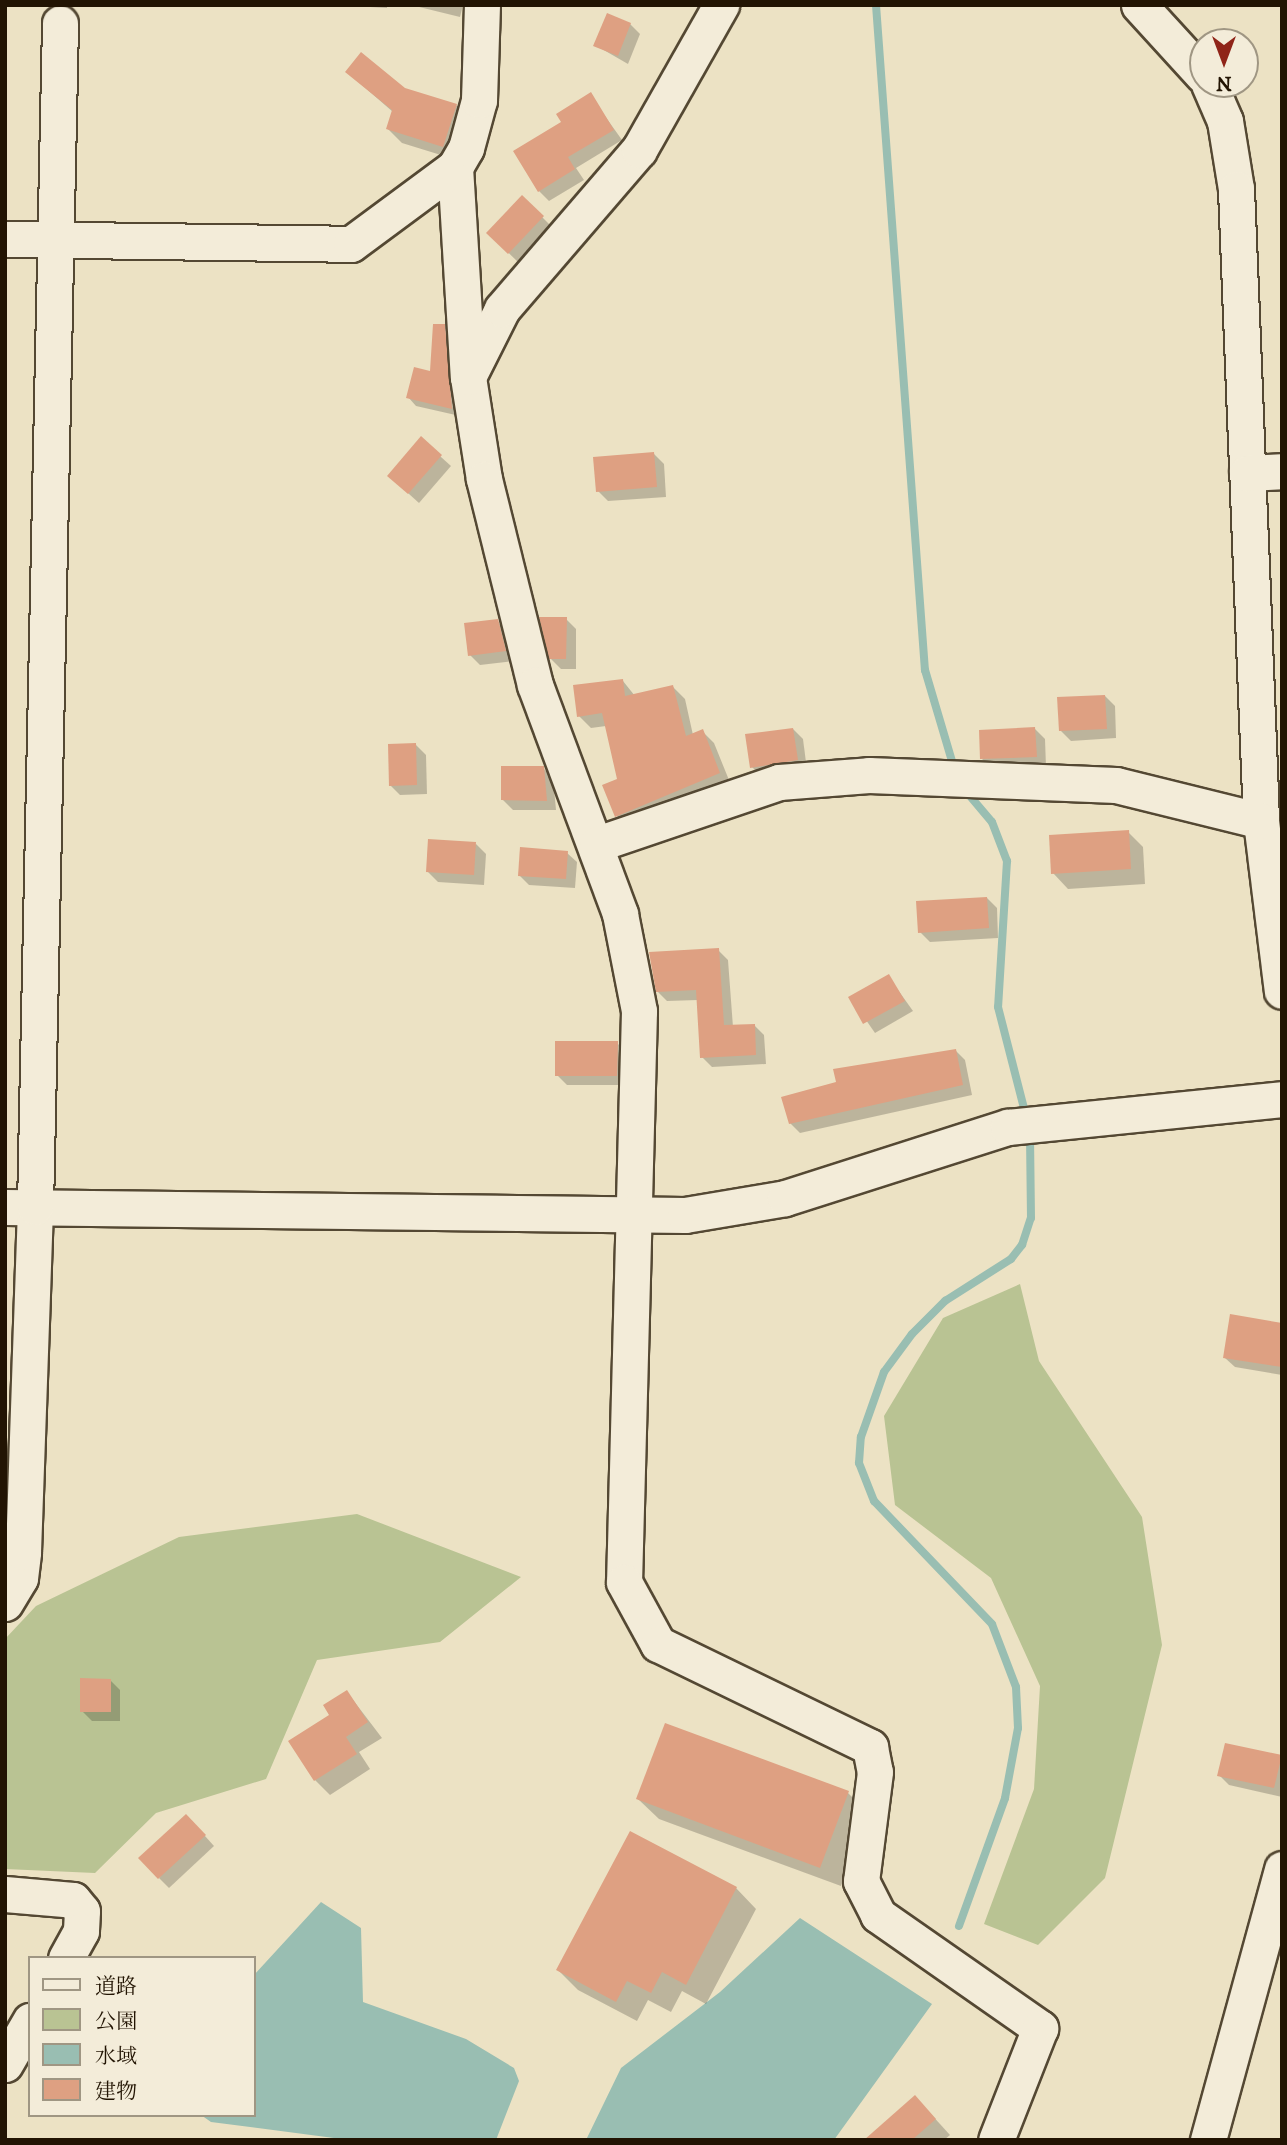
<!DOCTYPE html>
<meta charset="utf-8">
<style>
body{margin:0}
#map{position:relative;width:1287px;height:2145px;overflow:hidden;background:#ece2c4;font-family:"IM FELL DW Pica","Noto Serif JP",serif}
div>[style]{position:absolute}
.green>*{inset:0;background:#b9c393}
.water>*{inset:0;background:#99beb2}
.shadow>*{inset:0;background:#0003}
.stream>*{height:8px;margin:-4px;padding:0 4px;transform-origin:4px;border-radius:4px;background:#99beb2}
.building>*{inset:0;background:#dea082}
.roads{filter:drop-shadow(2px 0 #544833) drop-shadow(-2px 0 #544833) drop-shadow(0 2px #544833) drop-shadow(0 -2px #544833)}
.minor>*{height:35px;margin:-17.5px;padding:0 17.5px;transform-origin:17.5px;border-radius:17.5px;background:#f3ecd9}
span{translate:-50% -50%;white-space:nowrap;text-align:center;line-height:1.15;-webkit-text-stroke:6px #f3ecd9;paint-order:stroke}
.frame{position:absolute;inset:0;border:7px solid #221403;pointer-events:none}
.legend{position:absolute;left:28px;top:1956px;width:228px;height:161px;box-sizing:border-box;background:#f3ecd9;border:2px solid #9f9683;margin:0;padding:9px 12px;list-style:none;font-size:21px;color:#221403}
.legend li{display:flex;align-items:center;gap:14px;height:35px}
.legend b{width:35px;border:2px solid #9f9683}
.north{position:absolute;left:1189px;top:28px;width:70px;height:70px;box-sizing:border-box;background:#f3ecd9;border:2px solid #9f9683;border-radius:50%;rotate:180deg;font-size:19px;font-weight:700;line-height:28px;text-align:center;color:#221403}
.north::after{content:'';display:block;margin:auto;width:24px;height:32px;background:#8f2418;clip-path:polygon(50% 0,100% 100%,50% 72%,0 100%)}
</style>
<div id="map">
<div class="green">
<div style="clip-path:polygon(1020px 1284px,1039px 1361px,1142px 1517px,1162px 1645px,1105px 1878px,1038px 1945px,984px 1924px,1034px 1789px,1040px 1686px,991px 1578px,895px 1505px,884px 1416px,943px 1318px)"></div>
<div style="clip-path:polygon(357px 1514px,521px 1577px,440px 1642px,317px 1660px,266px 1779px,156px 1813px,95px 1873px,5px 1869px,5px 1639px,36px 1606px,179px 1537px)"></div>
</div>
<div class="water">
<div style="clip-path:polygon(321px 1902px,361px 1928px,363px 2002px,466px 2039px,514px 2068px,519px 2081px,496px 2140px,349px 2140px,211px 2122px,201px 2115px,254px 2115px,254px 1975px)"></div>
<div style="clip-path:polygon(800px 1918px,932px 2004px,834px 2140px,586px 2140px,621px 2068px,720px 1992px)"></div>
</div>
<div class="shadow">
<div style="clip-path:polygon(336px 5px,387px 5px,387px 8px)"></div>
<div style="clip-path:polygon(411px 5px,463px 5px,460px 17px)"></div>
<div style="clip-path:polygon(630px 24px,640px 34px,628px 64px,595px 45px)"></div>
<div style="clip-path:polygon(347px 72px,456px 105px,470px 119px,457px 160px,402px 143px,388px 129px,393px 112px)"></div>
<div style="clip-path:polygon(590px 95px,622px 140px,576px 168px,584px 180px,549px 201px,539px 191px,563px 123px)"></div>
<div style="clip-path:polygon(522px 197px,552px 227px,519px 263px,488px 233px)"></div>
<div style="clip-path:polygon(444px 326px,452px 334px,460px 416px,416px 406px,408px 397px,432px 373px)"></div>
<div style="clip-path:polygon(421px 439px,451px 466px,419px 503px,399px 485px)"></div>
<div style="clip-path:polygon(654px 454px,664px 464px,666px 497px,608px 501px,598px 491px)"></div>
<div style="clip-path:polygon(566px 619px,576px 629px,576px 669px,561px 669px,551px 659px)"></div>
<div style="clip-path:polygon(497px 621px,507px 631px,515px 661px,480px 665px,470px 655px)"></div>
<div style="clip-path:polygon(623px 681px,635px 696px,673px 687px,685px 699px,693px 735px,702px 731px,714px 743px,731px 785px,629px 828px,617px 816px,619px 780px,606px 726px,591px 728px,579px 716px)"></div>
<div style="clip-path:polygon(1105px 696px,1115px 706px,1116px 738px,1071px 741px,1061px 731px)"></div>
<div style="clip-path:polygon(793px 729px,803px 739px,807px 770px,762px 777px,752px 767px)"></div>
<div style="clip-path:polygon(1035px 729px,1045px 739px,1046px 767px,992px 769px,982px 759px)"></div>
<div style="clip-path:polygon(416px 745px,426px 755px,427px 794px,400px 795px,390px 785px)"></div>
<div style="clip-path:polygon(543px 768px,553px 778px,556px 810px,513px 810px,503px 800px)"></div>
<div style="clip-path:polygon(1128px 832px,1143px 847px,1145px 884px,1068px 889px,1053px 873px)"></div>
<div style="clip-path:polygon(476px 844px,486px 854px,484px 885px,438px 882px,428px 872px)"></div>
<div style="clip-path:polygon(567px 853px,577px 862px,575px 888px,529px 885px,519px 875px)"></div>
<div style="clip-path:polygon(987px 898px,997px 908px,998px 938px,930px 942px,920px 932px)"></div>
<div style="clip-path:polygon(718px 950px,728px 960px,733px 1027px,754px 1025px,764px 1035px,766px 1064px,712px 1067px,702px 1057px,698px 1000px,667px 1001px,657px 991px)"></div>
<div style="clip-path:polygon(888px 976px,913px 1011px,875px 1033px,850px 997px)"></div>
<div style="clip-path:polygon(617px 1043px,627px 1053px,626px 1085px,567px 1085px,557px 1075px)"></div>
<div style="clip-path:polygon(955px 1050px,965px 1060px,972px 1095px,800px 1133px,790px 1123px)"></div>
<div style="clip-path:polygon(1282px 1324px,1282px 1375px,1235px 1367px,1225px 1358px)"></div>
<div style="clip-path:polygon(110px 1680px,120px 1690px,120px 1721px,92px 1721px,82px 1711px)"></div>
<div style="clip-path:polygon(347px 1692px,382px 1738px,359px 1752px,370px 1769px,330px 1795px,315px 1780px,332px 1716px)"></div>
<div style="clip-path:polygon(1281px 1757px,1282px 1797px,1229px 1785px,1219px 1775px)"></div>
<div style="clip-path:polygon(848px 1793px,868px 1813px,841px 1886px,659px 1819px,638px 1799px)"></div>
<div style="clip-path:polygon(196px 1826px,214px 1846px,169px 1888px,159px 1878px)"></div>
<div style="clip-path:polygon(630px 1833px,736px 1888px,756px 1909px,706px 2004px,682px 1991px,671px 2012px,648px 2000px,637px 2021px,578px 1990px,558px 1970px)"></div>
<div style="clip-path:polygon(930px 2113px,950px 2135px,944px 2140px,871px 2140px)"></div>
</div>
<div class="stream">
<div style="left:876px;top:5px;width:667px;rotate:85.79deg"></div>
<div style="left:925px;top:670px;width:102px;rotate:73.5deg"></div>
<div style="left:964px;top:789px;width:43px;rotate:49.7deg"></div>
<div style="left:992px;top:822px;width:42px;rotate:69deg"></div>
<div style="left:1007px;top:861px;width:146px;rotate:93.5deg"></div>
<div style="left:998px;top:1007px;width:113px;rotate:75.6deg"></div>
<div style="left:959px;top:1926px;width:136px;rotate:-70.2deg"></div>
<div style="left:1005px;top:1798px;width:71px;rotate:-79.5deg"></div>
<div style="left:1018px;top:1728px;width:41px;rotate:-92.8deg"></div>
<div style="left:1016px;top:1687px;width:67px;rotate:-110.9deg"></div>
<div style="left:992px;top:1624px;width:170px;rotate:-133.8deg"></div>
<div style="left:874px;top:1501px;width:41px;rotate:-111.5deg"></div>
<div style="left:859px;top:1463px;width:26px;rotate:-86deg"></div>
<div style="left:861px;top:1437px;width:69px;rotate:-70.5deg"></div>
<div style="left:884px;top:1372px;width:47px;rotate:-53.6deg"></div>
<div style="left:912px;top:1334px;width:47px;rotate:-45deg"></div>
<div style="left:945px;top:1301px;width:78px;rotate:-32.5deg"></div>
<div style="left:1011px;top:1259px;width:18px;rotate:-52deg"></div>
<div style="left:1022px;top:1245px;width:28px;rotate:-72deg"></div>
<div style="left:1031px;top:1218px;width:86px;rotate:-90.7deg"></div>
</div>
<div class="building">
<div style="clip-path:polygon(607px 13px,631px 23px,618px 56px,593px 46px)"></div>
<div style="clip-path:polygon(361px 52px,405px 88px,457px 104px,443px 147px,386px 129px,392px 110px,345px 72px)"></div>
<div style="clip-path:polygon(591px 92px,614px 130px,568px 157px,575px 169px,538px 192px,513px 151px,561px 122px,556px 114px)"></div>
<div style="clip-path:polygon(522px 195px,544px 216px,508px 254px,486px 233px)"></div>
<div style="clip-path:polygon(433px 324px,445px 324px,452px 409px,406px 398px,414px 367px,430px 371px)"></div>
<div style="clip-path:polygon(421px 436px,442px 455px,408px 494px,387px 476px)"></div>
<div style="clip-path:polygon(654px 452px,657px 487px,596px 492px,593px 457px)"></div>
<div style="clip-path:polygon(539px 617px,567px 617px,566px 659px,549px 659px)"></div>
<div style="clip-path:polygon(498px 619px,506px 651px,468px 656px,464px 623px)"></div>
<div style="clip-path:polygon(623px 679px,625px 696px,673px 685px,686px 736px,703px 729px,720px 773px,615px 817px,602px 785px,617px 779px,602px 713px,577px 717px,573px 685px)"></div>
<div style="clip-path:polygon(1105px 695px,1107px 729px,1059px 731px,1057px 697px)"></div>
<div style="clip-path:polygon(1035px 727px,1037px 757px,980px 759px,979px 730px)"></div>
<div style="clip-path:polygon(793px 728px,798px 760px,750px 768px,745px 734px)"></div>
<div style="clip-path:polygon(416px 743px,417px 785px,389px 786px,388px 744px)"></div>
<div style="clip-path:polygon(501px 766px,544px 766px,547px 801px,501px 800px)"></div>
<div style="clip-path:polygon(1129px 830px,1131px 869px,1051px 874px,1049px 835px)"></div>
<div style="clip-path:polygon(428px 839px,476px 842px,474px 875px,426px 872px)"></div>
<div style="clip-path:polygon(520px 847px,568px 851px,566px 879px,518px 876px)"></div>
<div style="clip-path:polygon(987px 897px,989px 928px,918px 933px,916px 901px)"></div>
<div style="clip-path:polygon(719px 948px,724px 1025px,755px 1024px,756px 1055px,700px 1058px,696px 990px,656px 992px,649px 952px)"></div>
<div style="clip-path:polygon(889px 974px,905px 1001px,863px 1024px,848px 997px)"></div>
<div style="clip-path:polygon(555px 1041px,618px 1041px,617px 1076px,555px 1076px)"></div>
<div style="clip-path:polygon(956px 1049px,963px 1085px,789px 1124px,781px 1097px,836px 1082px,833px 1069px)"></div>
<div style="clip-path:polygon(1230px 1314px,1282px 1323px,1282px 1367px,1223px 1358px)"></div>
<div style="clip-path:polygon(80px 1678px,111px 1679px,111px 1712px,80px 1712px)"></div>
<div style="clip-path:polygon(347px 1690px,368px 1722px,346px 1737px,357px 1754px,314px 1781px,288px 1741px,329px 1715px,323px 1705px)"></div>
<div style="clip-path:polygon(665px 1723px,849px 1791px,820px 1868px,636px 1799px)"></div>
<div style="clip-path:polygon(1225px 1743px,1282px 1755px,1274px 1788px,1217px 1776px)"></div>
<div style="clip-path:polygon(186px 1814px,206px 1835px,158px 1879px,138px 1858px)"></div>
<div style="clip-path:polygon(630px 1831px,737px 1887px,686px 1985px,662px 1972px,651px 1993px,627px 1981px,616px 2002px,556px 1970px)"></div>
<div style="clip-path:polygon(915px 2095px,936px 2119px,912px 2140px,864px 2140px)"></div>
</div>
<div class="roads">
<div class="minor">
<div style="left:1139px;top:5px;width:95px;rotate:47.6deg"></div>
<div style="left:1209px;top:84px;width:40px;rotate:66.6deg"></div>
<div style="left:1225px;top:121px;width:69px;rotate:80.8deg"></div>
<div style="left:1236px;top:189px;width:632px;rotate:87.73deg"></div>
<div style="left:1261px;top:821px;width:171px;rotate:83deg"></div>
<div style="left:455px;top:167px;width:210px;rotate:86.5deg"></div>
<div style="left:468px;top:377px;width:103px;rotate:81.1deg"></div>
<div style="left:484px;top:479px;width:212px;rotate:76.1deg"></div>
<div style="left:535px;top:685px;width:244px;rotate:69.6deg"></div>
<div style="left:620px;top:914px;width:99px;rotate:78.9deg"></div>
<div style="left:639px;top:1011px;width:571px;rotate:91.5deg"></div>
<div style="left:624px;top:1582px;width:71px;rotate:61.3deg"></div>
<div style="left:658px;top:1644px;width:236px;rotate:25.9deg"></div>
<div style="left:870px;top:1747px;width:25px;rotate:79deg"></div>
<div style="left:875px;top:1772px;width:110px;rotate:97.3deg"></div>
<div style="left:861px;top:1881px;width:38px;rotate:63deg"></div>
<div style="left:878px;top:1915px;width:198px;rotate:34.9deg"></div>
<div style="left:1040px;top:2028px;width:120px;rotate:111.4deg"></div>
<div style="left:5px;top:239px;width:346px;rotate:0.8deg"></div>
<div style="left:351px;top:244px;width:129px;rotate:-36.5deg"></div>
<div style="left:455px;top:167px;width:22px;rotate:-60deg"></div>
<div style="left:466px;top:148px;width:50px;rotate:-74.8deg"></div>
<div style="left:479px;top:100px;width:95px;rotate:-88.2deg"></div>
<div style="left:468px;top:377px;width:76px;rotate:-63.4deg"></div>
<div style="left:502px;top:309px;width:210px;rotate:-49.3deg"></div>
<div style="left:639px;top:150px;width:167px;rotate:-60.5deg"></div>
<div style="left:1247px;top:473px;width:35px;rotate:-3deg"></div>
<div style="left:597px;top:844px;width:192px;rotate:-18.8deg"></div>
<div style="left:779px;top:782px;width:90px;rotate:-4.4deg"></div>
<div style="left:869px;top:775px;width:247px;rotate:2.3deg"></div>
<div style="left:1116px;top:785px;width:149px;rotate:13.9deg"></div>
<div style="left:5px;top:1207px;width:680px;rotate:0.67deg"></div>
<div style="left:685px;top:1215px;width:101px;rotate:-9.6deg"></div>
<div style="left:785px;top:1198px;width:234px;rotate:-17.7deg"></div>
<div style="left:1008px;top:1127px;width:275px;rotate:-5.8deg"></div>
<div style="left:5px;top:1603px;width:29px;rotate:-59deg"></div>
<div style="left:20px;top:1578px;width:26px;rotate:-83deg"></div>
<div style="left:23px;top:1552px;width:345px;rotate:-88deg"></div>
<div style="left:35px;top:1207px;width:1184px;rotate:-88.79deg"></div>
<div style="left:5px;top:1894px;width:68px;rotate:5deg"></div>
<div style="left:73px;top:1900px;width:14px;rotate:51deg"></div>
<div style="left:82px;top:1911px;width:20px;rotate:93deg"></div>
<div style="left:81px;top:1931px;width:31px;rotate:119deg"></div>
<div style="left:5px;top:2064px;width:50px;rotate:-59.8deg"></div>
<div style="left:1208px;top:2140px;width:281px;rotate:-74.7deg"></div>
</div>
</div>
<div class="frame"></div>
<ul class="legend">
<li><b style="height:9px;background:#f3ecd9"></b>道路</li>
<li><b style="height:19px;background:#b9c393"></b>公園</li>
<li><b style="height:19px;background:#99beb2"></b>水域</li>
<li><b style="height:19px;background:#dea082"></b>建物</li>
</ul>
<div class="north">N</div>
</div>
